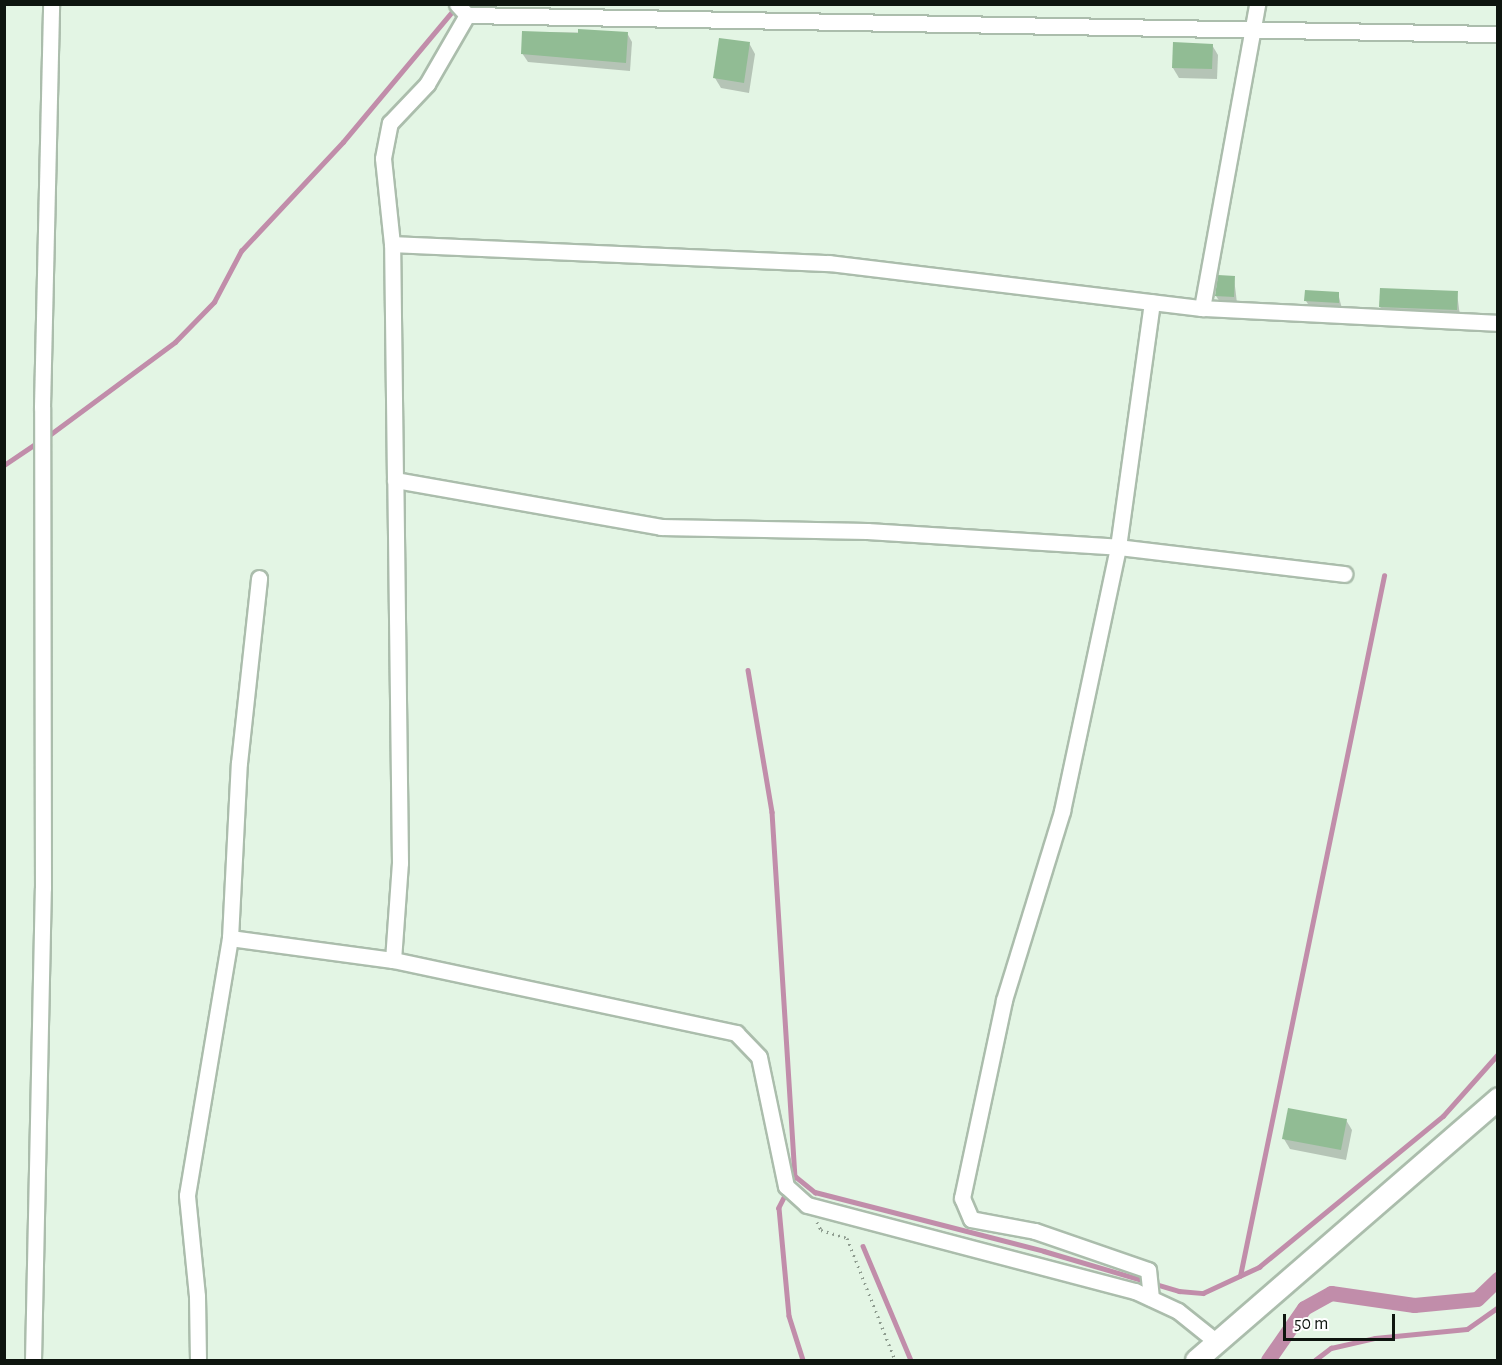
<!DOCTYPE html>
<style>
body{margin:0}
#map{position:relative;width:1502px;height:1365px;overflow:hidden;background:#e3f5e4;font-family:"Alegreya Sans",sans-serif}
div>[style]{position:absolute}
.shadow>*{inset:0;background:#0003}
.stream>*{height:4.5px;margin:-2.25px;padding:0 2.25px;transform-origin:2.25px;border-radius:2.25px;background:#c18daa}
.canal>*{height:15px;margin:-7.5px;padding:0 7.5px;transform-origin:7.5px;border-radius:7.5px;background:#c18daa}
.building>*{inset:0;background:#91bc94}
.path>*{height:3px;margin-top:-1.5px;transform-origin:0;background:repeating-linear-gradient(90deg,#8e9c8f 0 1.5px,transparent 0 6px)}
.roads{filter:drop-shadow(2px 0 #abbdac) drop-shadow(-2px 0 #abbdac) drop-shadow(0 2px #abbdac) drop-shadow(0 -2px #abbdac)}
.street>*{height:15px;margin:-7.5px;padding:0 7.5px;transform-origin:7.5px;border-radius:7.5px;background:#fff}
.secondary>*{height:21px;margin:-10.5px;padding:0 10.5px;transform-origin:10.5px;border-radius:10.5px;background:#fff}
span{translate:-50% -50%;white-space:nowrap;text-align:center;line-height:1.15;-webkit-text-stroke:5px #fff;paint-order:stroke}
.frame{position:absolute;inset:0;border:6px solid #0e150f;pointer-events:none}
.scale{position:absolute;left:1283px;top:1314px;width:112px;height:27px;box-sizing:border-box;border:3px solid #0e150f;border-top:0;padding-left:8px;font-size:18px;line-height:21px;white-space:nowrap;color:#0e150f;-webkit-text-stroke:4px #fff;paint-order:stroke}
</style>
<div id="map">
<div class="shadow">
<div style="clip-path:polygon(523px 32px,627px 33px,632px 42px,630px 71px,528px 62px,522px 53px)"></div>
<div style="clip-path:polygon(749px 43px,755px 54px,749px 93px,721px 88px,715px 78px)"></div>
<div style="clip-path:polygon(1212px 45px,1218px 55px,1217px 79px,1179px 78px,1173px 68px)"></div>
<div style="clip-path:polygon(1234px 278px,1237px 303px,1220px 302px,1216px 296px)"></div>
<div style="clip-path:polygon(1338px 293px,1342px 309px,1310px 307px,1306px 301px)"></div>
<div style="clip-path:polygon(1457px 293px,1460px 316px,1384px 313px,1380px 307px)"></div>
<div style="clip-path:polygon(1346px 1120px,1352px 1130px,1346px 1160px,1290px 1149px,1284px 1139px)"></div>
</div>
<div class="stream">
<div style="left:44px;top:439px;width:163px;rotate:-36.5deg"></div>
<div style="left:175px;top:342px;width:56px;rotate:-45.7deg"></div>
<div style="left:214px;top:302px;width:58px;rotate:-62.1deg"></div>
<div style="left:241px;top:251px;width:149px;rotate:-46.9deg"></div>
<div style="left:343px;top:142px;width:175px;rotate:-50.1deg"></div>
<div style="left:4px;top:465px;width:40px;rotate:-34deg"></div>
<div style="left:748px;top:670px;width:144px;rotate:80.4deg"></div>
<div style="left:772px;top:812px;width:365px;rotate:86.4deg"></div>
<div style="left:795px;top:1176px;width:36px;rotate:117deg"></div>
<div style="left:779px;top:1208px;width:108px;rotate:84.7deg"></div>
<div style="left:789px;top:1316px;width:46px;rotate:72.3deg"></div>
<div style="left:795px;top:1176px;width:26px;rotate:39deg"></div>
<div style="left:815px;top:1192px;width:236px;rotate:14.4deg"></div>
<div style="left:1044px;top:1251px;width:141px;rotate:16.5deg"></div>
<div style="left:1179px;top:1291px;width:24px;rotate:5deg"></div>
<div style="left:1203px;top:1293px;width:62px;rotate:-24.9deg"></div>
<div style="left:1259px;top:1267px;width:238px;rotate:-39.4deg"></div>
<div style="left:1443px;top:1116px;width:83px;rotate:-48.4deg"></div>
<div style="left:863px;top:1246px;width:124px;rotate:67.2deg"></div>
<div style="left:1240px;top:1276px;width:715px;rotate:-78.38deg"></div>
<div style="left:1315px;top:1360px;width:20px;rotate:-37deg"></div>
<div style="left:1331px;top:1348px;width:45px;rotate:-12.8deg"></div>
<div style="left:1375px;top:1338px;width:92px;rotate:-5.6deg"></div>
<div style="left:1467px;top:1329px;width:38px;rotate:-35deg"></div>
</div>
<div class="canal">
<div style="left:1268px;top:1360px;width:63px;rotate:-55.3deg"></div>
<div style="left:1304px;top:1308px;width:31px;rotate:-29deg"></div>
<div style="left:1331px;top:1293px;width:84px;rotate:8.2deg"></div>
<div style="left:1414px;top:1305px;width:63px;rotate:-5.4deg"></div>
<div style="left:1477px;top:1299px;width:29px;rotate:-44deg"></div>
</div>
<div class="building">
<div style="clip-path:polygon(578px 29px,628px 32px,626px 63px,521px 54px,522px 31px,578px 33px)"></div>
<div style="clip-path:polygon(719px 38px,750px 42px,744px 83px,713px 78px)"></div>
<div style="clip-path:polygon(1173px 42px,1213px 44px,1212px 69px,1172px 68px)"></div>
<div style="clip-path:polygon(1218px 275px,1235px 276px,1234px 297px,1215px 296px)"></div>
<div style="clip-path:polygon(1380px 288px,1458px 291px,1457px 310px,1379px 307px)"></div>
<div style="clip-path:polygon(1305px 290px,1339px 292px,1339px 303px,1304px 301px)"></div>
<div style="clip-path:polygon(1288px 1108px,1347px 1119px,1341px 1150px,1282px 1139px)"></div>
</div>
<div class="path">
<div style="left:817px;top:1222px;width:9px;rotate:63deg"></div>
<div style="left:821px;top:1230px;width:27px;rotate:17deg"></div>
<div style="left:847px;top:1238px;width:131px;rotate:68.5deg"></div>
</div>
<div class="roads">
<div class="street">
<div style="left:457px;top:4px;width:15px;rotate:48deg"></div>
<div style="left:467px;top:15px;width:1031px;rotate:1.06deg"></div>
<div style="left:392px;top:244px;width:437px;rotate:2.5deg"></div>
<div style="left:829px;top:263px;width:376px;rotate:6.9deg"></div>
<div style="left:1202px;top:308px;width:296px;rotate:2.9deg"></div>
<div style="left:1202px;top:308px;width:309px;rotate:-79.7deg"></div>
<div style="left:395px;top:480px;width:270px;rotate:10deg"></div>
<div style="left:661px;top:527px;width:206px;rotate:1.1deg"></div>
<div style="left:867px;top:531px;width:252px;rotate:3.6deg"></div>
<div style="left:1118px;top:547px;width:228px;rotate:6.8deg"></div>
<div style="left:230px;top:938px;width:164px;rotate:7.7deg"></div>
<div style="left:393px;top:960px;width:351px;rotate:12deg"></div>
<div style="left:736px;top:1033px;width:33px;rotate:46deg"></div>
<div style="left:759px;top:1057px;width:132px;rotate:78.2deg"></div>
<div style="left:786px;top:1186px;width:28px;rotate:42deg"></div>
<div style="left:807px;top:1205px;width:339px;rotate:14.7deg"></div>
<div style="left:1135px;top:1291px;width:47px;rotate:24.9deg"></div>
<div style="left:1178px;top:1311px;width:51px;rotate:38.7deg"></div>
<div style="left:393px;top:960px;width:97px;rotate:-85.9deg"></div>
<div style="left:400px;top:863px;width:383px;rotate:-90.7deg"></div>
<div style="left:395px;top:480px;width:236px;rotate:-90.7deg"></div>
<div style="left:392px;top:244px;width:86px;rotate:-96deg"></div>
<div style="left:383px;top:158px;width:36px;rotate:-79deg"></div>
<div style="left:390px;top:123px;width:54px;rotate:-46.5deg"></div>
<div style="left:427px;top:84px;width:80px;rotate:-59.9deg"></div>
<div style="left:1151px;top:1298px;width:28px;rotate:-96deg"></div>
<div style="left:1148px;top:1270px;width:120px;rotate:-161deg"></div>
<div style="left:1035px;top:1231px;width:65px;rotate:-169.4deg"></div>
<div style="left:971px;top:1219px;width:23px;rotate:-113deg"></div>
<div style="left:962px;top:1198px;width:202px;rotate:-78deg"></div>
<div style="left:1004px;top:1000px;width:198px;rotate:-72.9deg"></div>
<div style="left:1062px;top:811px;width:270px;rotate:-78deg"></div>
<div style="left:1118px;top:547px;width:247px;rotate:-82.1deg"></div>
<div style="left:33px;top:1360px;width:472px;rotate:-88.8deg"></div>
<div style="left:43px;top:888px;width:481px;rotate:-90.1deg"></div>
<div style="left:42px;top:407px;width:403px;rotate:-88.7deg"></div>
<div style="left:198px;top:1360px;width:64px;rotate:-90.9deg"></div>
<div style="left:197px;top:1296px;width:101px;rotate:-95.7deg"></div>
<div style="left:187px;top:1195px;width:261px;rotate:-80.5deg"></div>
<div style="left:230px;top:938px;width:175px;rotate:-87.1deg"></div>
<div style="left:239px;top:763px;width:186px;rotate:-83.8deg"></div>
</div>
<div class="secondary">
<div style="left:1196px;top:1360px;width:400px;rotate:-40.9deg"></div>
</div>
</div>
<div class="frame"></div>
<div class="scale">50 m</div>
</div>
